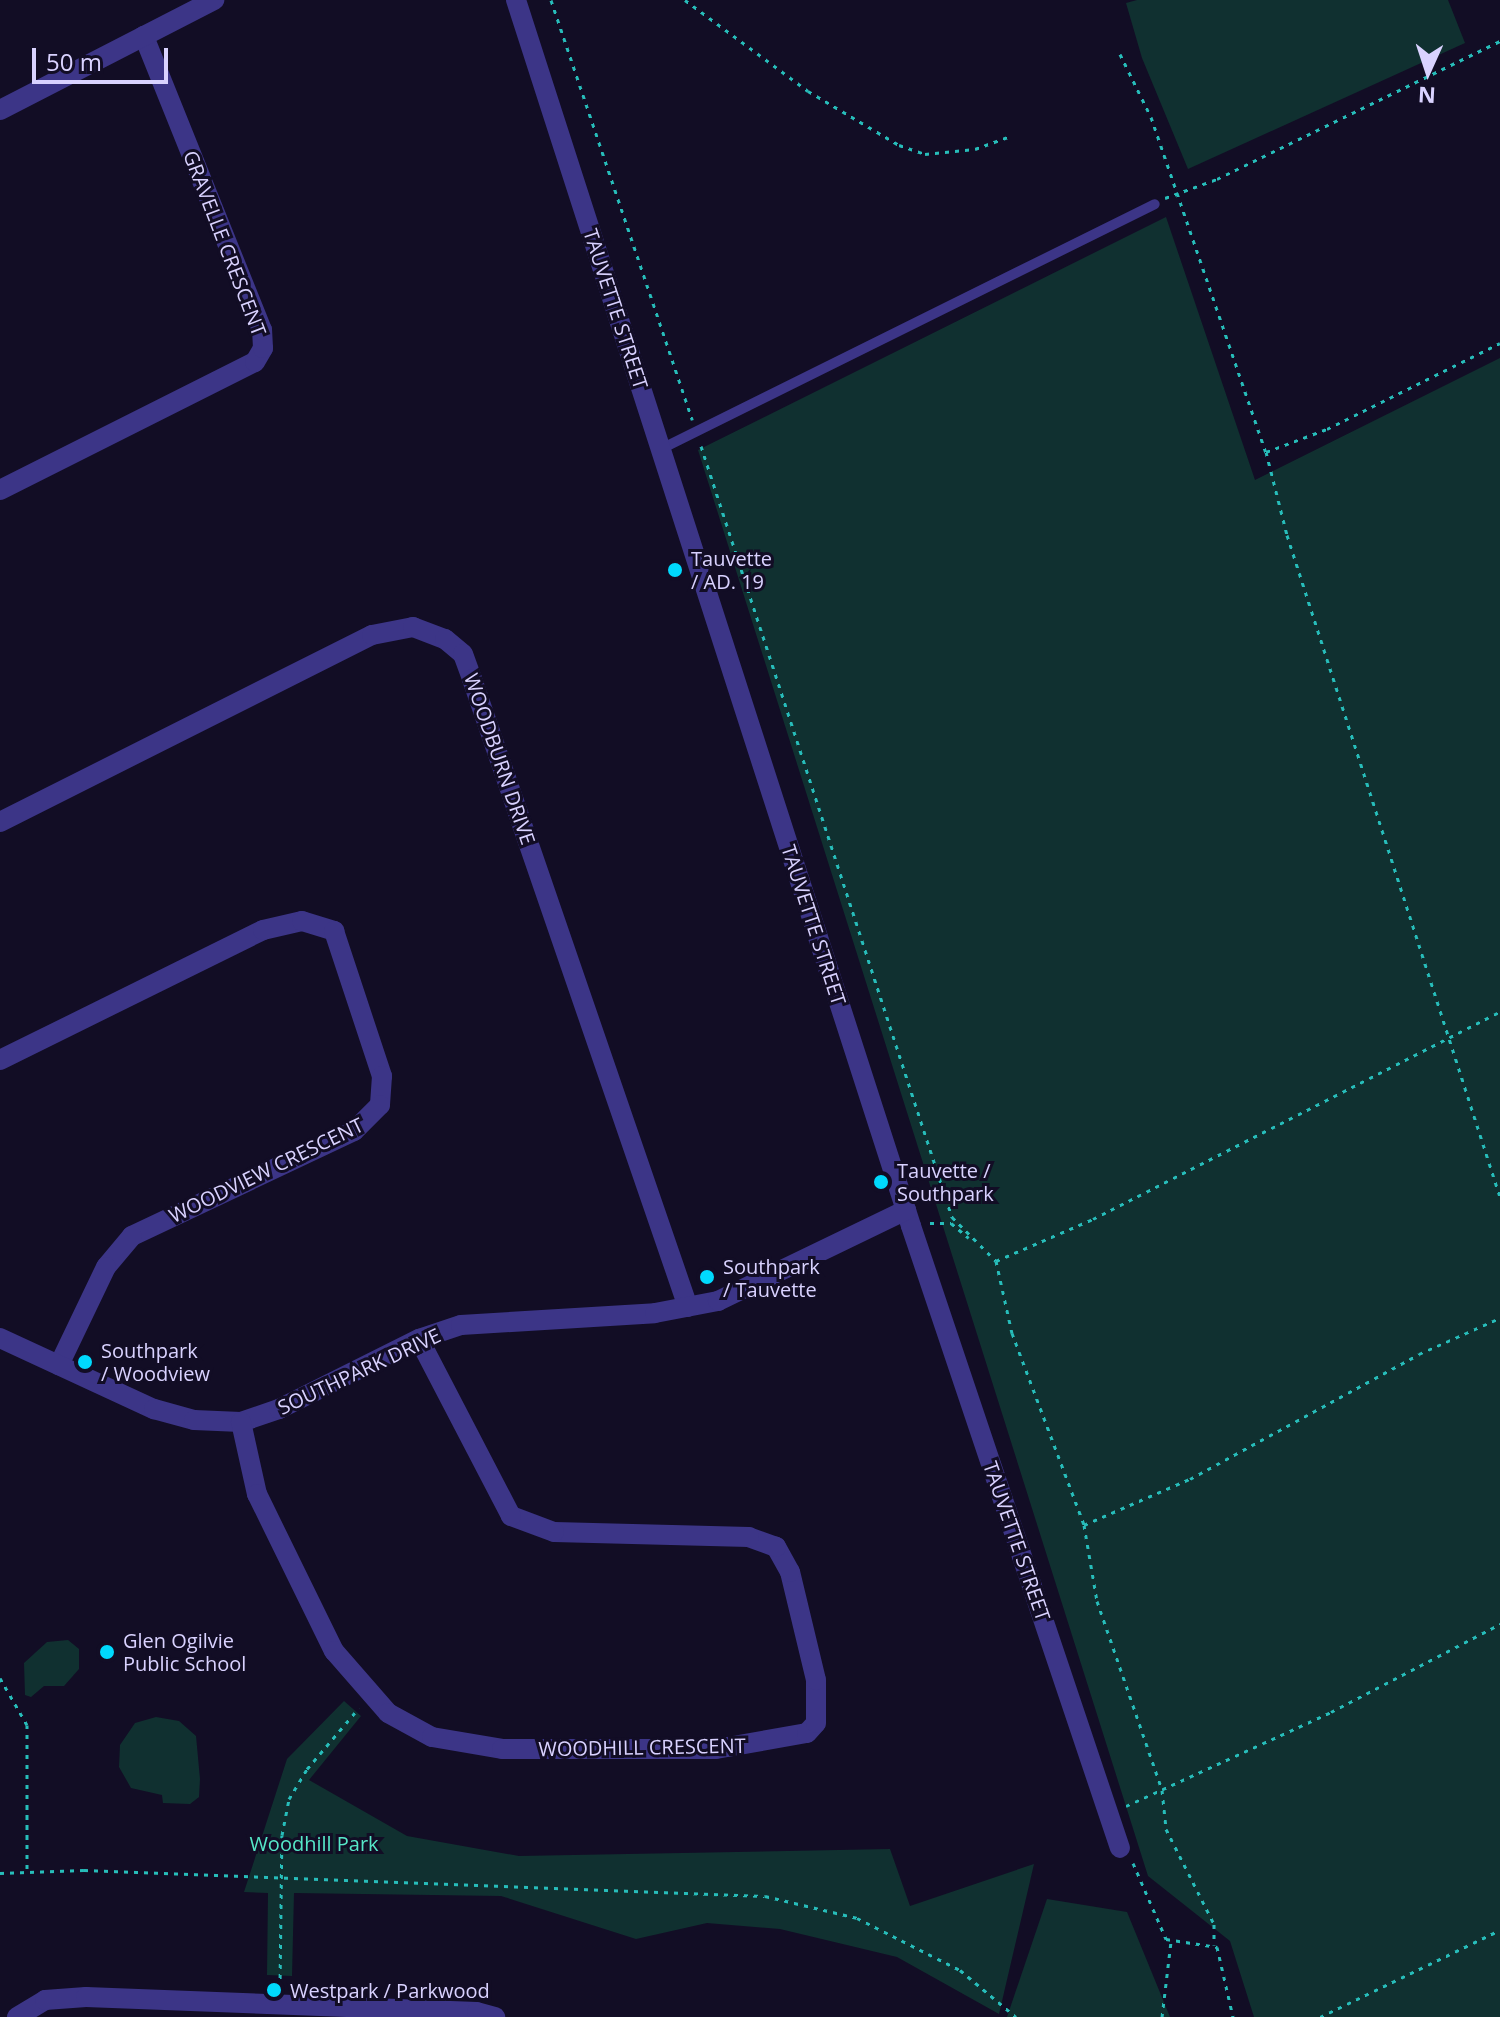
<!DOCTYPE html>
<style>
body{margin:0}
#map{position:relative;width:1500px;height:2017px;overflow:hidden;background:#120d25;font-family:"Open Sans",sans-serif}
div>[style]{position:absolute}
.green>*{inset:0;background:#103030}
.path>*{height:3px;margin-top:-1.5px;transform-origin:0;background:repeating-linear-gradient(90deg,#27bdba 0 4px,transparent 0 10px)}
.service>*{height:10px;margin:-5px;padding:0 5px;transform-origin:5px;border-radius:5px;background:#3c3587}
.minor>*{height:20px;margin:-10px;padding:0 10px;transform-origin:10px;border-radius:10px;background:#3c3587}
.tertiary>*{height:20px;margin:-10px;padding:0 10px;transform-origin:10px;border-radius:10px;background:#3c3587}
.dots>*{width:22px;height:22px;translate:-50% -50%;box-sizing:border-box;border:4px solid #120d25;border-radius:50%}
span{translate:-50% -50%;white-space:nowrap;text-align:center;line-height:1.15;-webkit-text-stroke:6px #120d25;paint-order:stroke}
.street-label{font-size:20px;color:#d9d2ff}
.poi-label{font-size:20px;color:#d9d2ff}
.left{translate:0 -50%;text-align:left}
.park-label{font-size:20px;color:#56e7c8}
.north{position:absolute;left:1388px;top:32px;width:80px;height:80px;-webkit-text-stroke:6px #120d25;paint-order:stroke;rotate:183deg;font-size:22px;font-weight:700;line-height:32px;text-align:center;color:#d9d2ff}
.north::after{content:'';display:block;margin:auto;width:28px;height:36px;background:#d9d2ff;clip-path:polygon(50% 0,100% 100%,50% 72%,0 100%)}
.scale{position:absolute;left:32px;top:48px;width:136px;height:36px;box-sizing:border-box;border:4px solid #d9d2ff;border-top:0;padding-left:10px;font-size:24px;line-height:28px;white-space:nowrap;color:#d9d2ff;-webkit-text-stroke:6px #120d25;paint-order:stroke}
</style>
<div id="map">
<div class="green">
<div style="clip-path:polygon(1137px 0,1448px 0,1465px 43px,1188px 169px,1142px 58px,1126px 3px)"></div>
<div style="clip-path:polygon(1166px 217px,1255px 480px,1500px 358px,1500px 2017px,1254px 2017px,1230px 1941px,1148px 1876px,698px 450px)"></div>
<div style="clip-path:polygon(68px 1640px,79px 1649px,79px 1669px,64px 1686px,44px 1686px,31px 1697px,25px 1695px,24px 1663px,47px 1642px)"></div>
<div style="clip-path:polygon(344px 1701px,361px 1716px,309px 1780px,407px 1836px,519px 1856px,890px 1849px,910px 1906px,1034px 1864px,999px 2014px,897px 1957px,780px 1929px,707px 1923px,636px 1939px,501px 1896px,294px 1893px,292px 1976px,267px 1975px,268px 1893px,244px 1892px,287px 1759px)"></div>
<div style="clip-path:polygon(156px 1717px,179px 1721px,196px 1736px,200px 1779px,199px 1797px,190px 1804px,163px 1803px,162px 1795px,131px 1788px,119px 1767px,120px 1745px,135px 1723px)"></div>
<div style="clip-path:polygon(1047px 1899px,1127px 1912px,1170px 2017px,1007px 2017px)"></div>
</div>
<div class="path">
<div style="left:551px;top:0;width:443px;rotate:71.4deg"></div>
<div style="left:685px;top:0;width:153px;rotate:36.5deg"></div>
<div style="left:808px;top:91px;width:106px;rotate:30.7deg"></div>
<div style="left:899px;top:145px;width:28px;rotate:19deg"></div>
<div style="left:925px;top:154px;width:50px;rotate:-5.7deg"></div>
<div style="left:975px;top:149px;width:35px;rotate:-20deg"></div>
<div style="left:1120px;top:54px;width:70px;rotate:63.8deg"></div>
<div style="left:1151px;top:117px;width:354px;rotate:71.1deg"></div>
<div style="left:1266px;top:452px;width:86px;rotate:75.8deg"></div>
<div style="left:1287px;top:535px;width:695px;rotate:72.16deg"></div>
<div style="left:1165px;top:198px;width:55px;rotate:-20.1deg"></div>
<div style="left:1217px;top:179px;width:315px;rotate:-26deg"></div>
<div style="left:701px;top:446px;width:811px;rotate:71.97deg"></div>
<div style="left:952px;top:1217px;width:62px;rotate:45deg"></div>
<div style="left:996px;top:1261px;width:74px;rotate:77.5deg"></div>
<div style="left:1012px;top:1333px;width:205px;rotate:69.4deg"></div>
<div style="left:1084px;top:1525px;width:77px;rotate:80.3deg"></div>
<div style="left:1097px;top:1601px;width:200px;rotate:71deg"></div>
<div style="left:1162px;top:1790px;width:39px;rotate:84deg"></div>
<div style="left:1166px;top:1829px;width:106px;rotate:63.2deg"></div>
<div style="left:1214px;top:1924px;width:21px;rotate:90deg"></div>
<div style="left:1266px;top:452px;width:65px;rotate:-20.7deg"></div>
<div style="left:1327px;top:429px;width:193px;rotate:-26.4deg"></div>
<div style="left:930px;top:1223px;width:21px"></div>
<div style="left:951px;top:1223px;width:23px;rotate:40deg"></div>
<div style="left:996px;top:1261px;width:106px;rotate:-23.4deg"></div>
<div style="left:1093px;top:1219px;width:457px;rotate:-27deg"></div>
<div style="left:1084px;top:1525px;width:116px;rotate:-23.5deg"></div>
<div style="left:1190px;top:1479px;width:261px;rotate:-28.6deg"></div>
<div style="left:1419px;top:1354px;width:89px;rotate:-24deg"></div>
<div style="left:0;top:1678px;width:54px;rotate:60.1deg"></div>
<div style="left:27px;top:1725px;width:147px;rotate:90deg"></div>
<div style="left:1126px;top:1806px;width:226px;rotate:-24.6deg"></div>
<div style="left:1331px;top:1712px;width:191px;rotate:-27.5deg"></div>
<div style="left:1133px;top:1863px;width:83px;rotate:66.5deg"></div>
<div style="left:1166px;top:1939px;width:52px;rotate:8.9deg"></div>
<div style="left:1217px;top:1947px;width:72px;rotate:77.1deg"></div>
<div style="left:0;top:1873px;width:84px;rotate:-2deg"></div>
<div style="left:84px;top:1870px;width:681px;rotate:2.19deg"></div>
<div style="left:765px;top:1896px;width:95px;rotate:13.4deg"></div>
<div style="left:857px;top:1918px;width:115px;rotate:26.8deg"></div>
<div style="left:960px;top:1970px;width:73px;rotate:40deg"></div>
<div style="left:280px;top:1988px;width:153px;rotate:-89.3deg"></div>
<div style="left:282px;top:1835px;width:37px;rotate:-79deg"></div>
<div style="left:289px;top:1799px;width:35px;rotate:-59deg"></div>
<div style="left:307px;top:1769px;width:80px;rotate:-49.6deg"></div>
<div style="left:1162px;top:2017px;width:77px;rotate:-83.2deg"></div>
<div style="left:1320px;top:2017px;width:200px;rotate:-25.8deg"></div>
</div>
<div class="service">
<div style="left:661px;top:449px;width:551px;rotate:-26.38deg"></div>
</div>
<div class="minor">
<div style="left:516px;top:0;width:1288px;rotate:72.14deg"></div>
<div style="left:911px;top:1226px;width:656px;rotate:71.43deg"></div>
<div style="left:0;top:490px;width:285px;rotate:-26.7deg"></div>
<div style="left:255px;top:362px;width:16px;rotate:-60deg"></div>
<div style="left:263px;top:348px;width:18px;rotate:-93deg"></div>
<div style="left:262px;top:330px;width:317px;rotate:-111.9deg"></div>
<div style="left:0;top:822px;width:416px;rotate:-26.7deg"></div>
<div style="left:372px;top:635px;width:42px;rotate:-11deg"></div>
<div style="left:413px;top:627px;width:34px;rotate:21deg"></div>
<div style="left:445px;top:639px;width:23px;rotate:40deg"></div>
<div style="left:463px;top:654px;width:27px;rotate:70deg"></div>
<div style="left:472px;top:679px;width:664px;rotate:71.02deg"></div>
<div style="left:0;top:1060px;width:293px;rotate:-26.3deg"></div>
<div style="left:263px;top:930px;width:40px;rotate:-13deg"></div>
<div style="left:302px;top:921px;width:34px;rotate:17deg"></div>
<div style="left:334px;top:931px;width:153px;rotate:71.7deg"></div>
<div style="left:382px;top:1076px;width:29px;rotate:94deg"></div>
<div style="left:380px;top:1105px;width:37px;rotate:135deg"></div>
<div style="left:354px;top:1131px;width:246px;rotate:154.7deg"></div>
<div style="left:132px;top:1236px;width:40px;rotate:130deg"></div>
<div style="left:106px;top:1267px;width:109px;rotate:115.6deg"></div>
<div style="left:0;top:1338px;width:170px;rotate:24.8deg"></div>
<div style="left:154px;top:1409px;width:41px;rotate:15.4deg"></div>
<div style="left:194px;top:1420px;width:47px;rotate:2.4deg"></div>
<div style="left:241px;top:1422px;width:40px;rotate:-18.9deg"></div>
<div style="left:279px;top:1409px;width:157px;rotate:-26.6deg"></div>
<div style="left:419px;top:1339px;width:44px;rotate:-18.4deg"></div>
<div style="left:461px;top:1325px;width:194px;rotate:-3.5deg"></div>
<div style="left:655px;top:1313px;width:64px;rotate:-10.8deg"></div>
<div style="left:718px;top:1301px;width:209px;rotate:-25.8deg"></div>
<div style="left:241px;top:1422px;width:74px;rotate:77.5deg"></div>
<div style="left:257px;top:1494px;width:175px;rotate:63.9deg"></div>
<div style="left:334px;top:1651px;width:82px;rotate:48.9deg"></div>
<div style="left:388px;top:1713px;width:50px;rotate:28.6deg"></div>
<div style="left:432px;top:1737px;width:71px;rotate:9.7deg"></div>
<div style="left:502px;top:1749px;width:214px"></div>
<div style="left:716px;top:1749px;width:92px;rotate:-10deg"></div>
<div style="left:807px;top:1733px;width:13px;rotate:-48deg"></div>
<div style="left:816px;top:1723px;width:43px;rotate:-90deg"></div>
<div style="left:816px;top:1680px;width:111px;rotate:-103.5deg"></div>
<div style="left:790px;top:1572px;width:29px;rotate:-119deg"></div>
<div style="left:776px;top:1547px;width:29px;rotate:-160deg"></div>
<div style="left:749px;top:1537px;width:195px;rotate:-178.5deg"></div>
<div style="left:554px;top:1532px;width:46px;rotate:-159.6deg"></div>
<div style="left:511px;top:1516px;width:199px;rotate:-117.5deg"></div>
<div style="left:17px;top:2017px;width:33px;rotate:-31deg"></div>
<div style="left:45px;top:2000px;width:41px;rotate:-4.2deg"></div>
<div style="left:86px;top:1997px;width:391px;rotate:2.2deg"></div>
<div style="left:477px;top:2012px;width:19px;rotate:16deg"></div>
</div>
<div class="tertiary">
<div style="left:0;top:110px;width:241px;rotate:-27.2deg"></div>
</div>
<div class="dots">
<div style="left:675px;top:570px;background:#00d9fd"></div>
<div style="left:881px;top:1182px;background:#00d9fd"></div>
<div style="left:707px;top:1277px;background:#00d9fd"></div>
<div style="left:85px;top:1362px;background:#00d9fd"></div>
<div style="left:107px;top:1652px;background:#00d9fd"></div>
<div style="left:274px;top:1990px;background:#00d9fd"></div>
</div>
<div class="street-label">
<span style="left:225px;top:243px;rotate:69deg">GRAVELLE CRESCENT</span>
<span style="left:616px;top:309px;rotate:72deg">TAUVETTE STREET</span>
<span style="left:500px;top:759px;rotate:71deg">WOODBURN DRIVE</span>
<span style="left:814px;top:925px;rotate:72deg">TAUVETTE STREET</span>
<span style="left:266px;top:1170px;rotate:-26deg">WOODVIEW CRESCENT</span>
<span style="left:359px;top:1371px;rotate:-25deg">SOUTHPARK DRIVE</span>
<span style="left:1017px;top:1541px;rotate:71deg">TAUVETTE STREET</span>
<span style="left:642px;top:1747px;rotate:-1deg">WOODHILL CRESCENT</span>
</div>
<div class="poi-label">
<span class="left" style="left:691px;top:570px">Tauvette<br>/ AD. 19</span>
<span class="left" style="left:897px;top:1182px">Tauvette /<br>Southpark</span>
<span class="left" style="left:723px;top:1278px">Southpark<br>/ Tauvette</span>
<span class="left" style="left:101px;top:1362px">Southpark<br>/ Woodview</span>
<span class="left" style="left:123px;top:1652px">Glen Ogilvie<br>Public School</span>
<span class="left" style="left:290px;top:1990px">Westpark / Parkwood</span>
</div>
<div class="park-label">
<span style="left:314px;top:1843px">Woodhill Park</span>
</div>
<div class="north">N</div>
<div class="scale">50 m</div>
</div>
